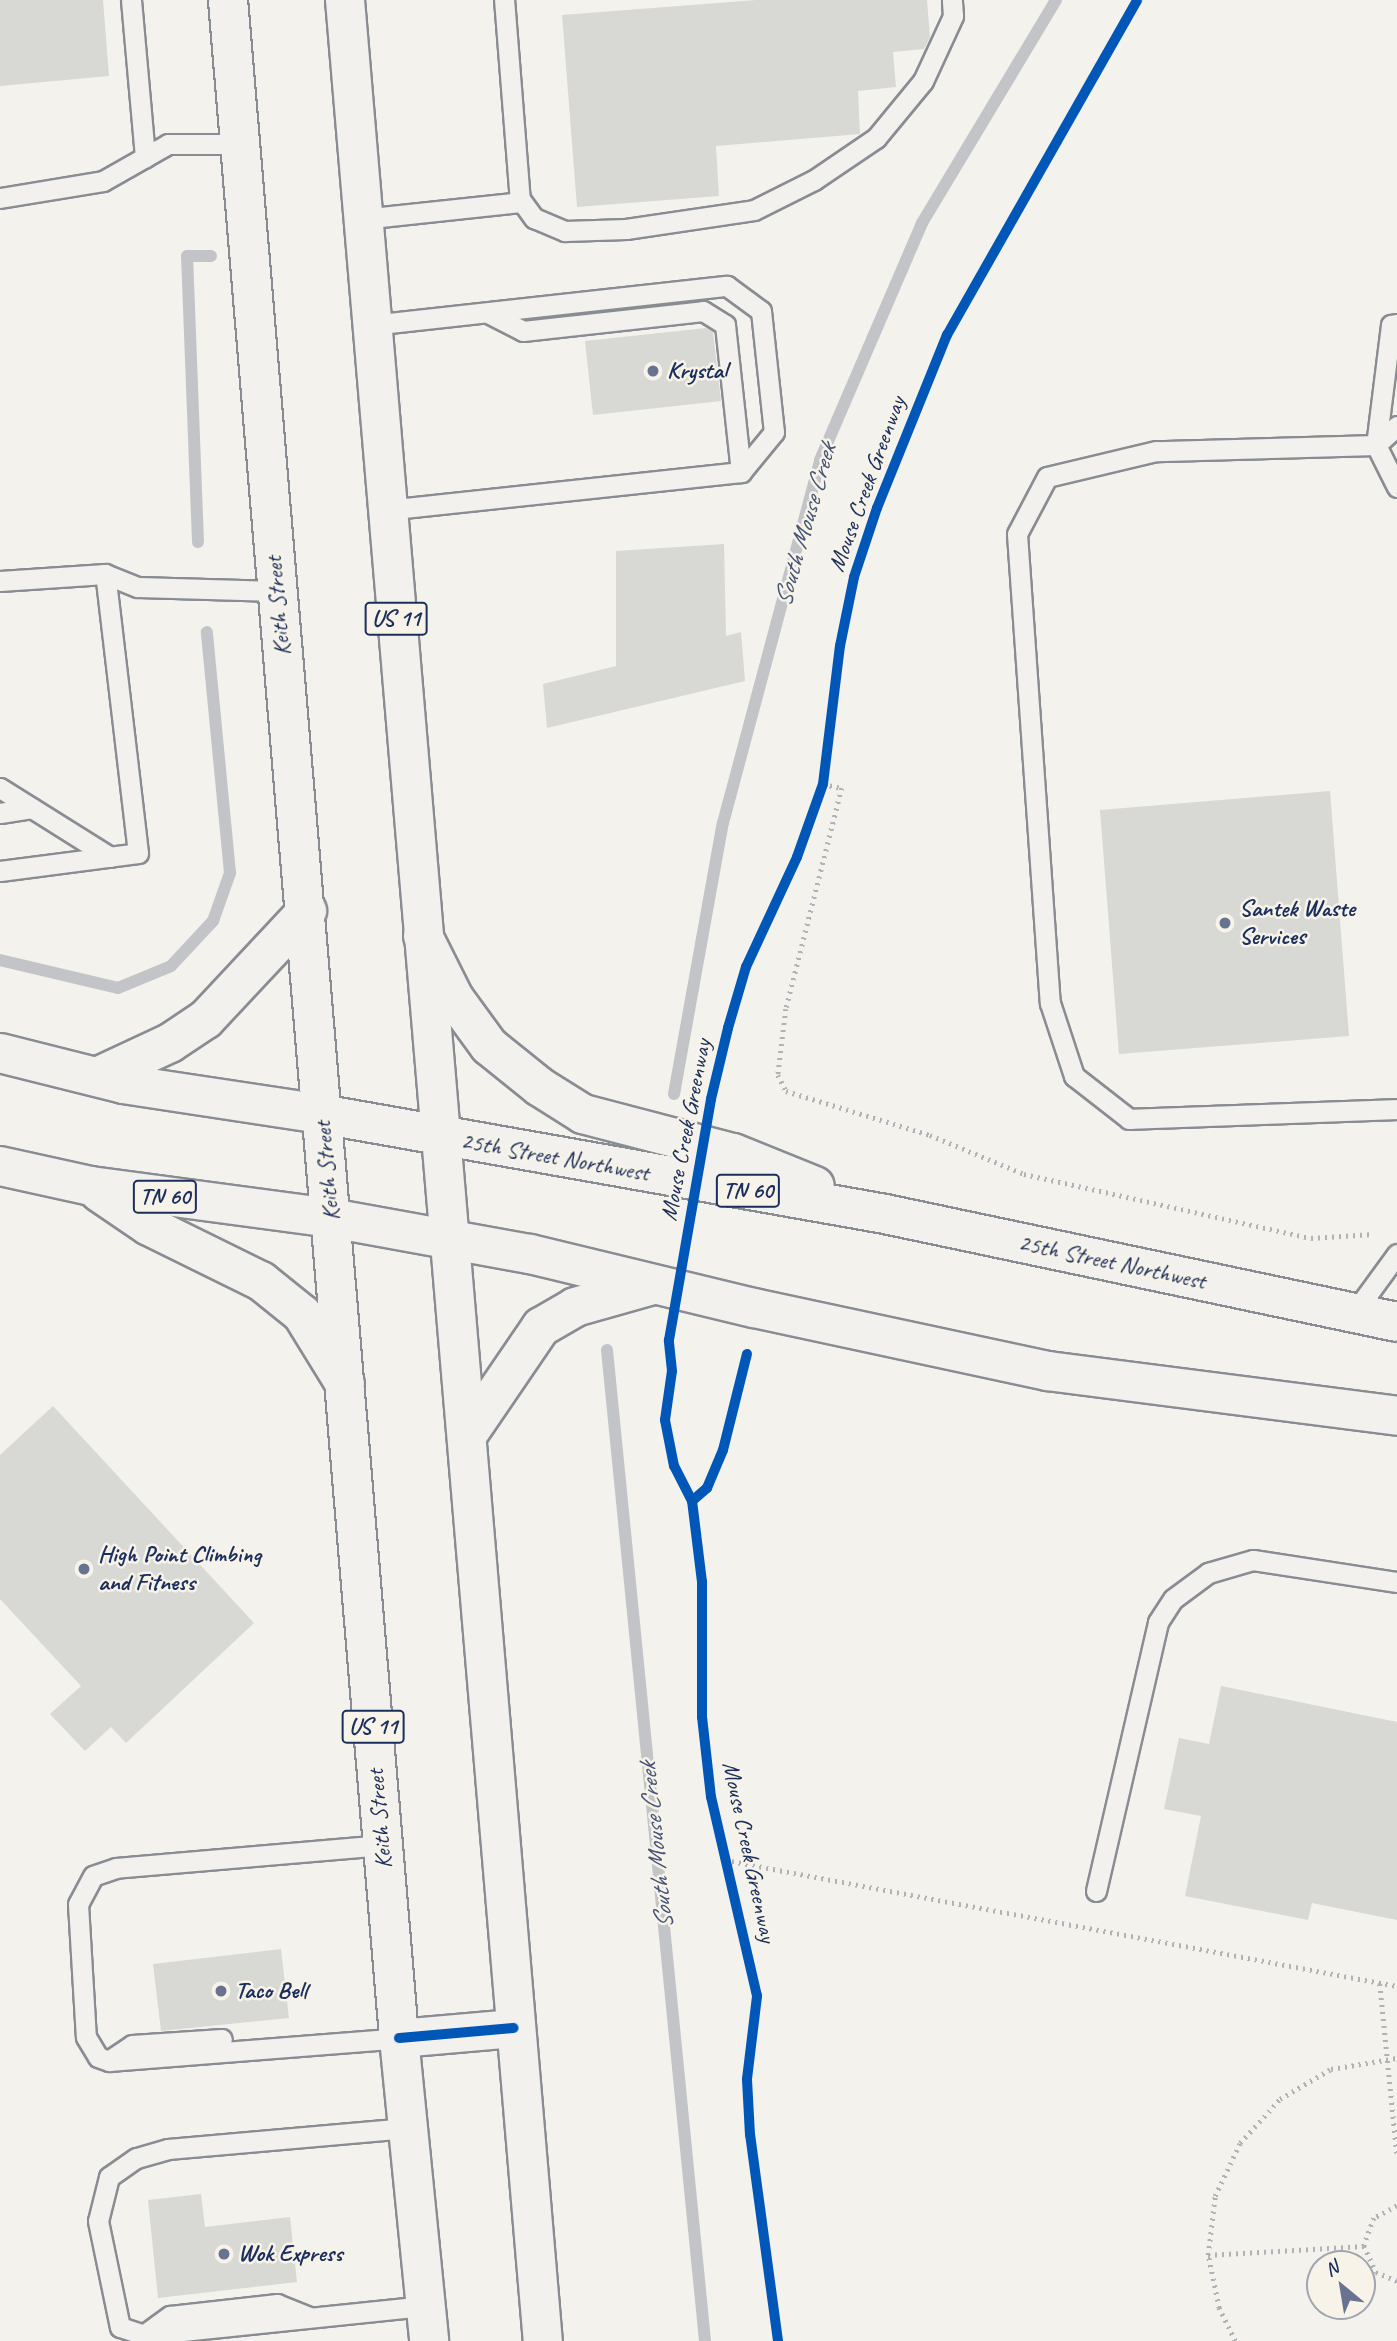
<!DOCTYPE html>
<style>
body{margin:0}
#map{position:relative;width:1397px;height:2341px;overflow:hidden;background:#f4f2ec;font-family:Caveat,sans-serif}
div>[style]{position:absolute}
.stream>*{height:12px;margin:-6px;padding:0 6px;transform-origin:6px;border-radius:6px;background:#c2c4c8}
.building>*{inset:0;background:#d8d8d5}
.path>*{height:4.5px;margin-top:-2.25px;transform-origin:0;background:repeating-linear-gradient(90deg,#b1b2b5 0 2px,transparent 0 7px)}
.roads{filter:drop-shadow(2px 0 #898c92) drop-shadow(-2px 0 #898c92) drop-shadow(0 2px #898c92) drop-shadow(0 -2px #898c92)}
.lane>*{height:19px;margin:-9.5px;padding:0 9.5px;transform-origin:9.5px;border-radius:9.5px;background:#f2f1ed}
.street>*{height:37px;margin:-18.5px;padding:0 18.5px;transform-origin:18.5px;border-radius:18.5px;background:#f2f1ed}
.primary>*{height:38px;margin:-19px;padding:0 19px;transform-origin:19px;border-radius:19px;background:#f2f1ed}
.highway>*{height:38px;margin:-19px;padding:0 19px;transform-origin:19px;border-radius:19px;background:#f2f1ed}
.cycleway>*{height:10px;margin:-5px;padding:0 5px;transform-origin:5px;border-radius:5px;background:#0057b8}
.dots>*{width:19px;height:19px;translate:-50% -50%;box-sizing:border-box;border:4px solid #f7f3e8;border-radius:50%}
span{translate:-50% -50%;white-space:nowrap;text-align:center;line-height:1.15;-webkit-text-stroke:5px #f7f3e8;paint-order:stroke}
.shield-label span{padding:2px 5px;background:#f7f3e8;border:2px solid;border-radius:5px;-webkit-text-stroke-width:0}
.shield-label{font-size:23px;color:#1b2f5e;font-weight:700}
.poi-label{font-size:24px;color:#1b2f5e;font-weight:700}
.left{translate:0 -50%;text-align:left}
.street-label{font-size:24px;color:#1b2f5e}
.water-label{font-size:26px;color:#465679;font-style:italic}
.north{position:absolute;left:1306px;top:2250px;width:70px;height:70px;box-sizing:border-box;background:#f7f3e8;border:2px solid #9fa5b1;border-radius:50%;rotate:330deg;font-size:19px;font-weight:700;line-height:28px;text-align:center;color:#1b2f5e}
.north::after{content:'';display:block;margin:auto;width:24px;height:32px;background:#677390;clip-path:polygon(50% 0,100% 100%,50% 72%,0 100%)}
</style>
<div id="map">
<div class="stream">
<div style="left:198px;top:542px;width:286px;rotate:-92.2deg"></div>
<div style="left:187px;top:256px;width:24px"></div>
<div style="left:0;top:960px;width:121px;rotate:13.3deg"></div>
<div style="left:118px;top:988px;width:57px;rotate:-22.5deg"></div>
<div style="left:171px;top:966px;width:62px;rotate:-47deg"></div>
<div style="left:213px;top:921px;width:51px;rotate:-70.5deg"></div>
<div style="left:230px;top:873px;width:242px;rotate:-95.5deg"></div>
<div style="left:674px;top:1094px;width:275px;rotate:-79.8deg"></div>
<div style="left:723px;top:823px;width:376px;rotate:-75deg"></div>
<div style="left:820px;top:460px;width:258px;rotate:-66.7deg"></div>
<div style="left:922px;top:223px;width:260px;rotate:-59deg"></div>
<div style="left:607px;top:1350px;width:996px;rotate:84.35deg"></div>
</div>
<div class="building">
<div style="clip-path:polygon(0 0,103px 0,109px 76px,0 86px)"></div>
<div style="clip-path:polygon(756px 0,927px 0,930px 37px,924px 49px,893px 52px,896px 87px,858px 91px,860px 134px,716px 146px,719px 196px,577px 207px,562px 15px)"></div>
<div style="clip-path:polygon(706px 328px,713px 332px,721px 401px,593px 415px,585px 341px)"></div>
<div style="clip-path:polygon(724px 544px,726px 636px,741px 632px,745px 681px,547px 728px,543px 684px,616px 666px,616px 551px)"></div>
<div style="clip-path:polygon(1330px 791px,1349px 1036px,1119px 1054px,1100px 810px)"></div>
<div style="clip-path:polygon(53px 1406px,254px 1623px,126px 1743px,111px 1727px,85px 1751px,50px 1714px,81px 1686px,0 1599px,0 1455px)"></div>
<div style="clip-path:polygon(1221px 1686px,1397px 1722px,1397px 1920px,1312px 1903px,1308px 1920px,1185px 1896px,1201px 1816px,1164px 1809px,1179px 1738px,1209px 1744px)"></div>
<div style="clip-path:polygon(281px 1949px,289px 2018px,161px 2031px,153px 1964px)"></div>
<div style="clip-path:polygon(201px 2194px,205px 2227px,290px 2217px,297px 2282px,158px 2298px,148px 2200px)"></div>
</div>
<div class="path">
<div style="left:823px;top:784px;width:19px;rotate:12deg"></div>
<div style="left:842px;top:788px;width:228px;rotate:104.2deg"></div>
<div style="left:786px;top:1009px;width:66px;rotate:96.9deg"></div>
<div style="left:778px;top:1075px;width:18px;rotate:63deg"></div>
<div style="left:786px;top:1091px;width:151px;rotate:17deg"></div>
<div style="left:930px;top:1135px;width:102px;rotate:22.5deg"></div>
<div style="left:1024px;top:1174px;width:294px;rotate:12.6deg"></div>
<div style="left:1311px;top:1238px;width:62px;rotate:-3.7deg"></div>
<div style="left:725px;top:1860px;width:684px;rotate:10.62deg"></div>
<div style="left:1380px;top:1984px;width:170px;rotate:84.3deg"></div>
<div style="left:1397px;top:2206px;width:26px;rotate:152deg"></div>
<div style="left:1374px;top:2218px;width:30px;rotate:110deg"></div>
<div style="left:1364px;top:2246px;width:29px;rotate:65deg"></div>
<div style="left:1376px;top:2272px;width:23px;rotate:23deg"></div>
<div style="left:1208px;top:2255px;width:156px;rotate:-3.3deg"></div>
<div style="left:1235px;top:2341px;width:37px;rotate:-116deg"></div>
<div style="left:1219px;top:2308px;width:54px;rotate:-101.7deg"></div>
<div style="left:1208px;top:2255px;width:59px;rotate:-83.2deg"></div>
<div style="left:1215px;top:2196px;width:59px;rotate:-64.7deg"></div>
<div style="left:1240px;top:2143px;width:59px;rotate:-47.7deg"></div>
<div style="left:1280px;top:2099px;width:59px;rotate:-30.5deg"></div>
<div style="left:1331px;top:2069px;width:67px;rotate:-9.5deg"></div>
</div>
<div class="roads">
<div class="lane">
<div style="left:131px;top:0;width:158px;rotate:84.9deg"></div>
<div style="left:0;top:198px;width:104px;rotate:-9.4deg"></div>
<div style="left:103px;top:181px;width:75px;rotate:-29.6deg"></div>
<div style="left:168px;top:144px;width:71px"></div>
<div style="left:520px;top:199px;width:24px;rotate:54deg"></div>
<div style="left:534px;top:218px;width:34px;rotate:23deg"></div>
<div style="left:565px;top:231px;width:61px;rotate:-1.9deg"></div>
<div style="left:626px;top:229px;width:129px;rotate:-8.4deg"></div>
<div style="left:754px;top:210px;width:67px;rotate:-26.6deg"></div>
<div style="left:814px;top:180px;width:75px;rotate:-34.1deg"></div>
<div style="left:876px;top:138px;width:74px;rotate:-50.5deg"></div>
<div style="left:923px;top:81px;width:72px;rotate:-65.2deg"></div>
<div style="left:953px;top:16px;width:16px;rotate:-94deg"></div>
<div style="left:362px;top:219px;width:159px;rotate:-6.1deg"></div>
<div style="left:520px;top:202px;width:203px;rotate:-94.5deg"></div>
<div style="left:488px;top:313px;width:39px;rotate:27deg"></div>
<div style="left:523px;top:331px;width:181px;rotate:-6.3deg"></div>
<div style="left:703px;top:311px;width:26px;rotate:32deg"></div>
<div style="left:725px;top:325px;width:148px;rotate:83.8deg"></div>
<div style="left:1397px;top:324px;width:6px;rotate:171deg"></div>
<div style="left:1391px;top:325px;width:121px;rotate:97.1deg"></div>
<div style="left:1376px;top:445px;width:47px;rotate:63.4deg"></div>
<div style="left:371px;top:325px;width:358px;rotate:-6.3deg"></div>
<div style="left:727px;top:286px;width:42px;rotate:36.3deg"></div>
<div style="left:761px;top:311px;width:122px;rotate:83.9deg"></div>
<div style="left:774px;top:432px;width:52px;rotate:129.5deg"></div>
<div style="left:741px;top:472px;width:356px;rotate:173.9deg"></div>
<div style="left:1397px;top:426px;width:28px;rotate:138deg"></div>
<div style="left:1376px;top:445px;width:220px;rotate:178.4deg"></div>
<div style="left:1156px;top:451px;width:112px;rotate:166.6deg"></div>
<div style="left:1047px;top:477px;width:64px;rotate:117.8deg"></div>
<div style="left:1017px;top:534px;width:470px;rotate:86deg"></div>
<div style="left:1050px;top:1003px;width:77px;rotate:71.8deg"></div>
<div style="left:1074px;top:1076px;width:70px;rotate:38deg"></div>
<div style="left:1129px;top:1119px;width:268px;rotate:-2.1deg"></div>
<div style="left:0;top:581px;width:105px;rotate:-3.8deg"></div>
<div style="left:105px;top:574px;width:35px;rotate:22deg"></div>
<div style="left:138px;top:587px;width:139px;rotate:1.6deg"></div>
<div style="left:0;top:788px;width:130px;rotate:32.1deg"></div>
<div style="left:0;top:813px;width:32px;rotate:-9deg"></div>
<div style="left:0;top:871px;width:139px;rotate:-7.4deg"></div>
<div style="left:138px;top:853px;width:281px;rotate:-96.7deg"></div>
<div style="left:1354px;top:1313px;width:73px;rotate:-53.9deg"></div>
<div style="left:383px;top:1845px;width:268px;rotate:175.1deg"></div>
<div style="left:116px;top:1868px;width:24px;rotate:161deg"></div>
<div style="left:93px;top:1876px;width:32px;rotate:118deg"></div>
<div style="left:78px;top:1904px;width:133px;rotate:86.6deg"></div>
<div style="left:86px;top:2037px;width:23px;rotate:59deg"></div>
<div style="left:98px;top:2057px;width:12px;rotate:20deg"></div>
<div style="left:109px;top:2061px;width:291px;rotate:-4.5deg"></div>
<div style="left:1096px;top:1891px;width:276px;rotate:-77deg"></div>
<div style="left:1158px;top:1622px;width:27px;rotate:-57deg"></div>
<div style="left:1173px;top:1599px;width:44px;rotate:-36.6deg"></div>
<div style="left:1208px;top:1573px;width:47px;rotate:-16.1deg"></div>
<div style="left:1253px;top:1560px;width:146px;rotate:8.7deg"></div>
<div style="left:110px;top:2060px;width:27px;rotate:-34deg"></div>
<div style="left:132px;top:2045px;width:90px;rotate:-3.8deg"></div>
<div style="left:407px;top:2128px;width:240px;rotate:175deg"></div>
<div style="left:168px;top:2149px;width:33px;rotate:164deg"></div>
<div style="left:136px;top:2158px;width:33px;rotate:145deg"></div>
<div style="left:109px;top:2177px;width:45px;rotate:104deg"></div>
<div style="left:98px;top:2221px;width:108px;rotate:78.3deg"></div>
<div style="left:120px;top:2327px;width:25px;rotate:18deg"></div>
<div style="left:144px;top:2335px;width:283px;rotate:-5.9deg"></div>
<div style="left:145px;top:2334px;width:31px;rotate:-36deg"></div>
<div style="left:170px;top:2316px;width:108px;rotate:-6.4deg"></div>
<div style="left:277px;top:2304px;width:35px;rotate:22deg"></div>
</div>
<div class="street">
<div style="left:399px;top:2038px;width:115px;rotate:-5deg"></div>
</div>
<div class="primary">
<div style="left:228px;top:0;width:2045px;rotate:85.2deg"></div>
<div style="left:399px;top:2038px;width:304px;rotate:84.3deg"></div>
<div style="left:345px;top:0;width:2349px;rotate:85.17deg"></div>
</div>
<div class="highway">
<div style="left:423px;top:936px;width:69px;rotate:63.4deg"></div>
<div style="left:454px;top:998px;width:59px;rotate:53.9deg"></div>
<div style="left:489px;top:1046px;width:65px;rotate:38.8deg"></div>
<div style="left:540px;top:1087px;width:51px;rotate:32.1deg"></div>
<div style="left:583px;top:1114px;width:155px;rotate:14.6deg"></div>
<div style="left:733px;top:1153px;width:88px;rotate:21.9deg"></div>
<div style="left:0;top:1053px;width:127px;rotate:14.1deg"></div>
<div style="left:123px;top:1084px;width:200px;rotate:8.6deg"></div>
<div style="left:321px;top:1114px;width:573px;rotate:10.05deg"></div>
<div style="left:885px;top:1214px;width:523px;rotate:11.91deg"></div>
<div style="left:97px;top:1077px;width:81px;rotate:-25deg"></div>
<div style="left:170px;top:1043px;width:43px;rotate:-33.7deg"></div>
<div style="left:206px;top:1019px;width:148px;rotate:-46.9deg"></div>
<div style="left:0;top:1166px;width:93px;rotate:12.4deg"></div>
<div style="left:91px;top:1186px;width:242px;rotate:7.6deg"></div>
<div style="left:331px;top:1218px;width:202px;rotate:10.3deg"></div>
<div style="left:530px;top:1254px;width:230px;rotate:13.6deg"></div>
<div style="left:754px;top:1308px;width:301px;rotate:12.1deg"></div>
<div style="left:1048px;top:1371px;width:352px;rotate:7.3deg"></div>
<div style="left:99px;top:1192px;width:60px;rotate:34.2deg"></div>
<div style="left:149px;top:1226px;width:125px;rotate:26.2deg"></div>
<div style="left:261px;top:1281px;width:53px;rotate:38.8deg"></div>
<div style="left:302px;top:1314px;width:82px;rotate:58.4deg"></div>
<div style="left:468px;top:1434px;width:130px;rotate:-55.7deg"></div>
<div style="left:541px;top:1327px;width:39px;rotate:-30deg"></div>
<div style="left:575px;top:1307px;width:81px;rotate:-15.8deg"></div>
</div>
</div>
<div class="cycleway">
<div style="left:692px;top:1501px;width:20px;rotate:-41deg"></div>
<div style="left:707px;top:1488px;width:41px;rotate:-67.2deg"></div>
<div style="left:723px;top:1450px;width:99px;rotate:-76deg"></div>
<div style="left:399px;top:2038px;width:115px;rotate:-5deg"></div>
<div style="left:778px;top:2341px;width:208px;rotate:-97.7deg"></div>
<div style="left:750px;top:2135px;width:56px;rotate:-93.1deg"></div>
<div style="left:747px;top:2079px;width:84px;rotate:-83.1deg"></div>
<div style="left:757px;top:1996px;width:204px;rotate:-103deg"></div>
<div style="left:711px;top:1797px;width:81px;rotate:-96.4deg"></div>
<div style="left:702px;top:1717px;width:135px;rotate:-90deg"></div>
<div style="left:702px;top:1582px;width:82px;rotate:-97deg"></div>
<div style="left:692px;top:1501px;width:39px;rotate:-117deg"></div>
<div style="left:674px;top:1466px;width:47px;rotate:-101.1deg"></div>
<div style="left:665px;top:1420px;width:49px;rotate:-81.9deg"></div>
<div style="left:672px;top:1371px;width:31px;rotate:-96deg"></div>
<div style="left:669px;top:1340px;width:245px;rotate:-80.1deg"></div>
<div style="left:711px;top:1099px;width:73px;rotate:-76.5deg"></div>
<div style="left:728px;top:1028px;width:64px;rotate:-73.6deg"></div>
<div style="left:746px;top:967px;width:121px;rotate:-65.1deg"></div>
<div style="left:797px;top:857px;width:77px;rotate:-70.4deg"></div>
<div style="left:823px;top:784px;width:139px;rotate:-83deg"></div>
<div style="left:840px;top:646px;width:70px;rotate:-78.5deg"></div>
<div style="left:854px;top:577px;width:73px;rotate:-71.6deg"></div>
<div style="left:877px;top:508px;width:187px;rotate:-68deg"></div>
<div style="left:947px;top:335px;width:385px;rotate:-60.4deg"></div>
</div>
<div class="dots">
<div style="left:653px;top:371px;background:#677390"></div>
<div style="left:1225px;top:923px;background:#677390"></div>
<div style="left:84px;top:1569px;background:#677390"></div>
<div style="left:221px;top:1991px;background:#677390"></div>
<div style="left:224px;top:2254px;background:#677390"></div>
</div>
<div class="shield-label">
<span style="left:396px;top:619px">US 11</span>
<span style="left:748px;top:1191px">TN 60</span>
<span style="left:165px;top:1197px">TN 60</span>
<span style="left:373px;top:1727px">US 11</span>
</div>
<div class="poi-label">
<span class="left" style="left:667px;top:371px">Krystal</span>
<span class="left" style="left:1239px;top:923px">Santek Waste<br>Services</span>
<span class="left" style="left:98px;top:1569px">High Point Climbing<br>and Fitness</span>
<span class="left" style="left:235px;top:1991px">Taco Bell</span>
<span class="left" style="left:238px;top:2254px">Wok Express</span>
</div>
<div class="street-label">
<span style="left:867px;top:484px;rotate:-70deg">Mouse Creek Greenway</span>
<span style="left:278px;top:606px;rotate:-95deg">Keith Street</span>
<span style="left:686px;top:1130px;rotate:-79deg">Mouse Creek Greenway</span>
<span style="left:555px;top:1157px;rotate:10deg">25th Street Northwest</span>
<span style="left:327px;top:1171px;rotate:-95deg">Keith Street</span>
<span style="left:1112px;top:1262px;rotate:12deg">25th Street Northwest</span>
<span style="left:380px;top:1819px;rotate:-95deg">Keith Street</span>
<span style="left:749px;top:1852px;rotate:78deg">Mouse Creek Greenway</span>
</div>
<div class="water-label">
<span style="left:805px;top:525px;rotate:-74deg">South Mouse Creek</span>
<span style="left:656px;top:1846px;rotate:-96deg">South Mouse Creek</span>
</div>
<div class="north">N</div>
</div>
